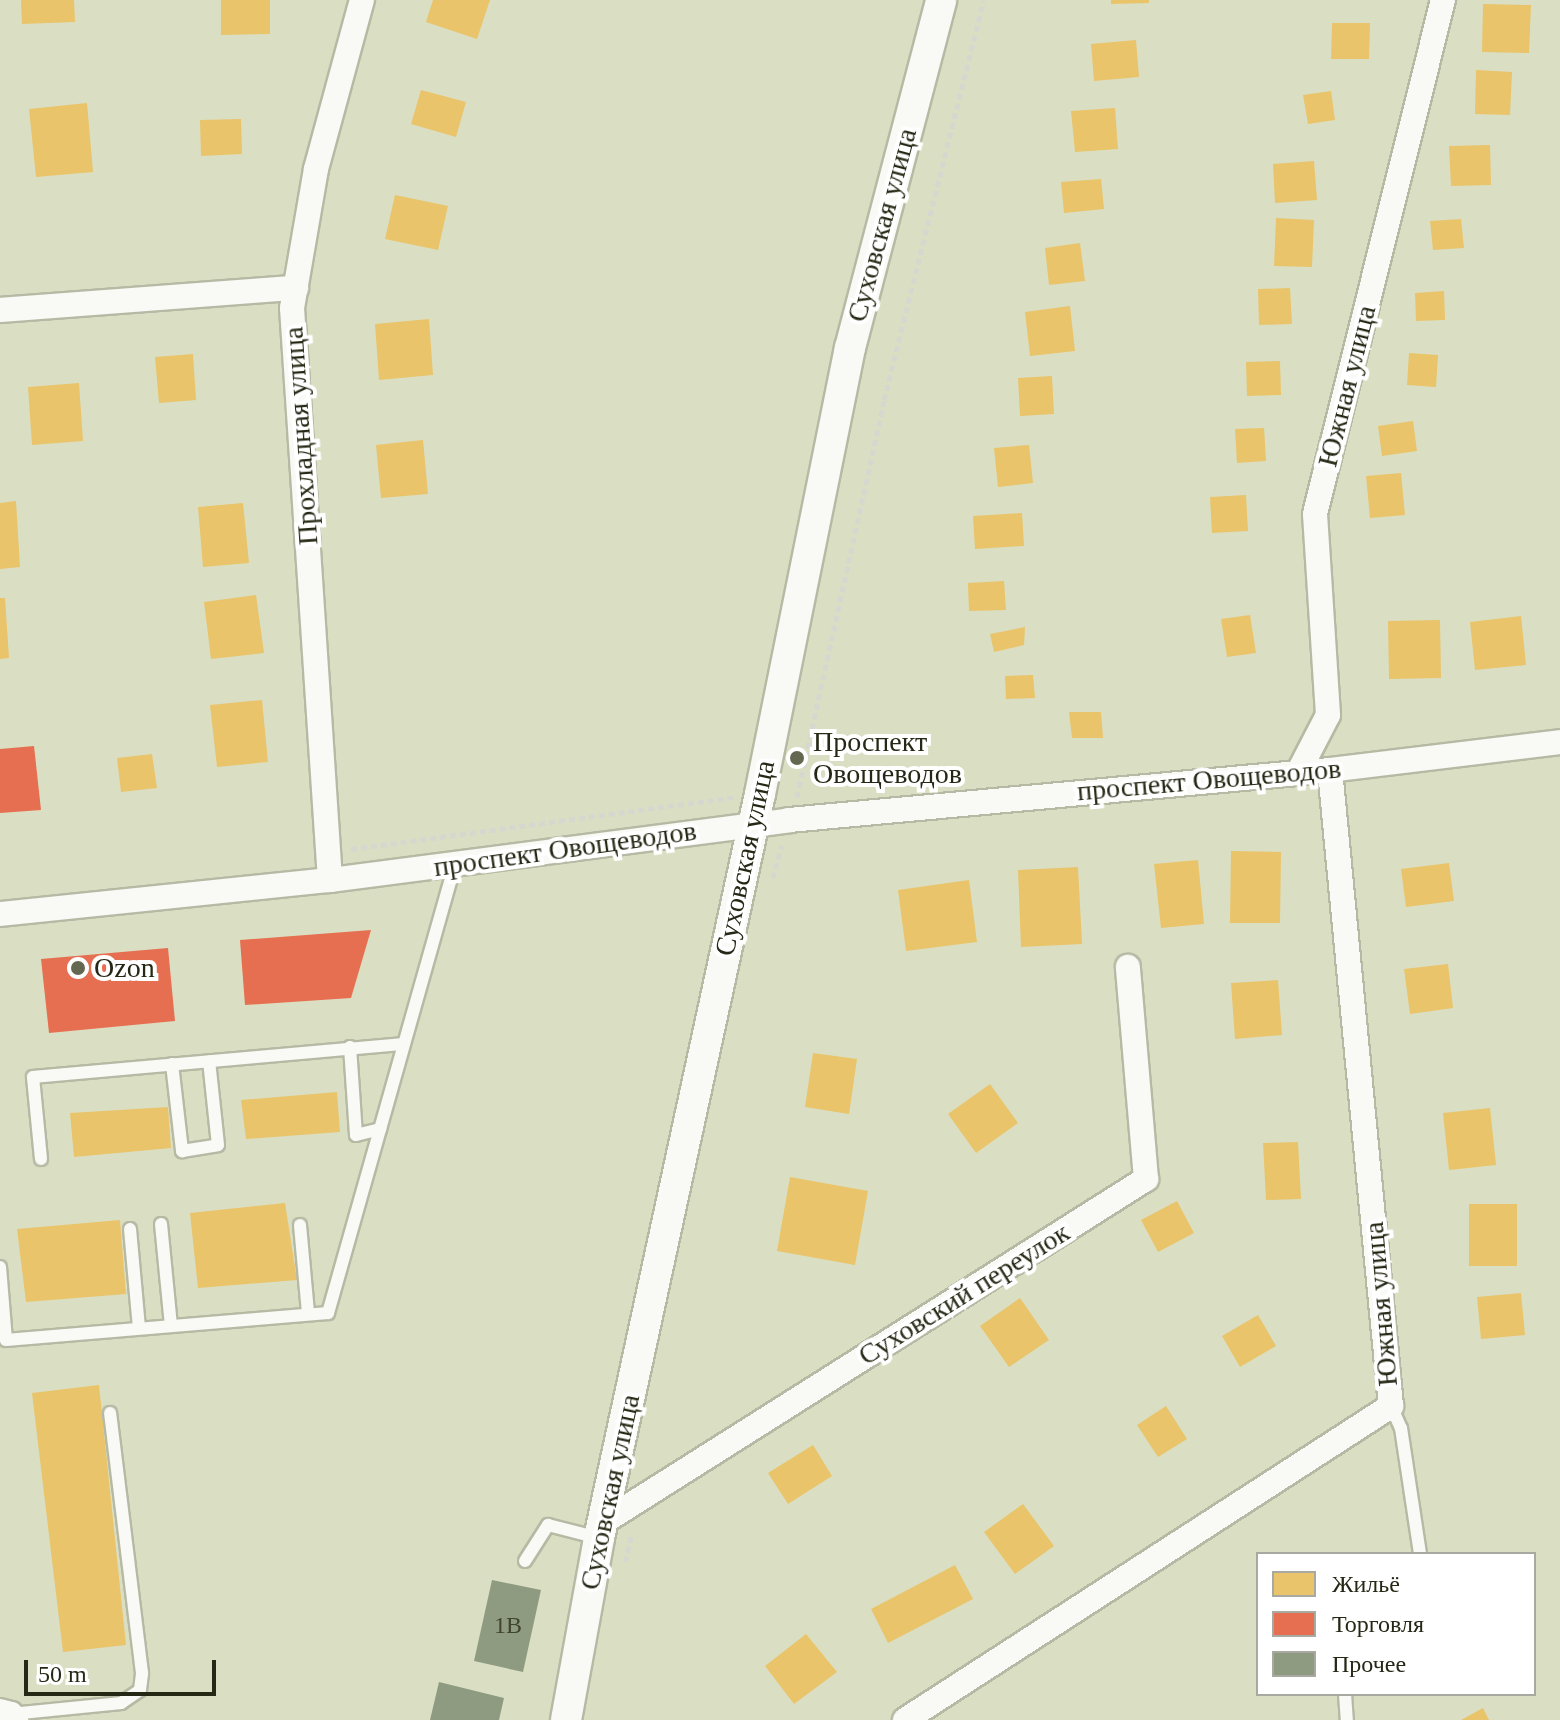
<!DOCTYPE html>
<meta charset="utf-8">
<style>
body{margin:0}
#map{position:relative;width:1560px;height:1720px;overflow:hidden;background:#dadfc3;font-family:"Times New Roman",serif}
div>[style]{position:absolute}
.homes>*{inset:0;background:#e9c46a}
.shops>*{inset:0;background:#e76f51}
.building>*{inset:0;background:#8f9b80}
.path>*{height:5px;margin-top:-2.5px;transform-origin:0;background:repeating-linear-gradient(90deg,#d6d7cf 0 6px,transparent 0 10px)}
.roads{filter:drop-shadow(2px 0 #b6baa4) drop-shadow(-2px 0 #b6baa4) drop-shadow(0 2px #b6baa4) drop-shadow(0 -2px #b6baa4)}
.service>*{height:12px;margin:-6px;padding:0 6px;transform-origin:6px;border-radius:6px;background:#f9faf6}
.minor>*{height:24px;margin:-12px;padding:0 12px;transform-origin:12px;border-radius:12px;background:#f9faf6}
.tertiary>*{height:30px;margin:-15px;padding:0 15px;transform-origin:15px;border-radius:15px;background:#f9faf6}
.dots>*{width:22px;height:22px;translate:-50% -50%;box-sizing:border-box;border:4px solid #fff;border-radius:50%}
span{translate:-50% -50%;white-space:nowrap;text-align:center;line-height:1.15;-webkit-text-stroke:8px #fff;paint-order:stroke}
.number-label{font-size:24px;color:#40452f}
.number-label span{-webkit-text-stroke-width:0}
.street-label{font-size:28px;color:#252814}
.poi-label{font-size:28px;color:#252814}
.left{translate:0 -50%;text-align:left}
.legend{position:absolute;left:1256px;top:1552px;width:280px;height:144px;box-sizing:border-box;background:#fff;border:2px solid #a8a9a1;margin:0;padding:10px 14px;list-style:none;font-size:24px;color:#252814}
.legend li{display:flex;align-items:center;gap:16px;height:40px}
.legend b{width:40px;border:2px solid #a8a9a1}
.scale{position:absolute;left:24px;top:1660px;width:192px;height:36px;box-sizing:border-box;border:4px solid #252814;border-top:0;padding-left:10px;font-size:24px;line-height:28px;white-space:nowrap;color:#252814;-webkit-text-stroke:6px #fff;paint-order:stroke}
</style>
<div id="map">
<div class="homes">
<div style="clip-path:polygon(21px 0,74px 0,75px 22px,22px 24px)"></div>
<div style="clip-path:polygon(221px 0,270px 0,270px 34px,221px 35px)"></div>
<div style="clip-path:polygon(433px 0,490px 0,477px 39px,426px 22px)"></div>
<div style="clip-path:polygon(1111px 0,1149px 0,1149px 3px,1111px 4px)"></div>
<div style="clip-path:polygon(1483px 4px,1531px 5px,1529px 53px,1482px 52px)"></div>
<div style="clip-path:polygon(1332px 23px,1370px 23px,1369px 59px,1331px 59px)"></div>
<div style="clip-path:polygon(1136px 40px,1139px 77px,1094px 81px,1091px 44px)"></div>
<div style="clip-path:polygon(1476px 70px,1512px 72px,1510px 115px,1475px 114px)"></div>
<div style="clip-path:polygon(421px 90px,466px 102px,456px 137px,411px 124px)"></div>
<div style="clip-path:polygon(1331px 91px,1335px 120px,1308px 124px,1303px 95px)"></div>
<div style="clip-path:polygon(87px 103px,93px 172px,36px 177px,29px 109px)"></div>
<div style="clip-path:polygon(1115px 108px,1118px 149px,1075px 152px,1071px 111px)"></div>
<div style="clip-path:polygon(241px 119px,242px 154px,201px 156px,200px 120px)"></div>
<div style="clip-path:polygon(1490px 145px,1491px 185px,1451px 186px,1449px 146px)"></div>
<div style="clip-path:polygon(1314px 161px,1317px 200px,1275px 203px,1273px 164px)"></div>
<div style="clip-path:polygon(1101px 179px,1104px 209px,1064px 213px,1061px 182px)"></div>
<div style="clip-path:polygon(395px 195px,448px 206px,438px 250px,385px 239px)"></div>
<div style="clip-path:polygon(1276px 218px,1314px 220px,1312px 267px,1274px 266px)"></div>
<div style="clip-path:polygon(1461px 219px,1464px 248px,1433px 250px,1430px 221px)"></div>
<div style="clip-path:polygon(1080px 243px,1085px 281px,1049px 285px,1045px 248px)"></div>
<div style="clip-path:polygon(1290px 288px,1292px 324px,1259px 325px,1258px 289px)"></div>
<div style="clip-path:polygon(1444px 291px,1445px 320px,1416px 321px,1415px 293px)"></div>
<div style="clip-path:polygon(1070px 306px,1075px 351px,1030px 356px,1025px 312px)"></div>
<div style="clip-path:polygon(429px 319px,433px 375px,379px 380px,375px 324px)"></div>
<div style="clip-path:polygon(1409px 353px,1438px 355px,1436px 387px,1407px 385px)"></div>
<div style="clip-path:polygon(193px 354px,196px 400px,159px 403px,155px 357px)"></div>
<div style="clip-path:polygon(1280px 361px,1281px 395px,1247px 396px,1246px 362px)"></div>
<div style="clip-path:polygon(1052px 376px,1054px 414px,1020px 416px,1018px 378px)"></div>
<div style="clip-path:polygon(79px 383px,83px 441px,32px 445px,28px 387px)"></div>
<div style="clip-path:polygon(1413px 421px,1417px 451px,1382px 456px,1378px 426px)"></div>
<div style="clip-path:polygon(1264px 428px,1266px 461px,1237px 463px,1235px 429px)"></div>
<div style="clip-path:polygon(423px 440px,428px 494px,381px 498px,376px 445px)"></div>
<div style="clip-path:polygon(1029px 445px,1033px 483px,998px 487px,994px 448px)"></div>
<div style="clip-path:polygon(1401px 473px,1405px 515px,1370px 518px,1366px 476px)"></div>
<div style="clip-path:polygon(1246px 495px,1248px 531px,1212px 533px,1210px 497px)"></div>
<div style="clip-path:polygon(16px 501px,20px 567px,0 569px,0 503px)"></div>
<div style="clip-path:polygon(243px 503px,249px 563px,203px 567px,198px 507px)"></div>
<div style="clip-path:polygon(1022px 513px,1024px 546px,975px 549px,973px 516px)"></div>
<div style="clip-path:polygon(1004px 581px,1006px 610px,969px 611px,968px 583px)"></div>
<div style="clip-path:polygon(256px 595px,264px 653px,211px 659px,204px 602px)"></div>
<div style="clip-path:polygon(0 598px,5px 598px,9px 658px,0 659px)"></div>
<div style="clip-path:polygon(1250px 615px,1256px 653px,1227px 657px,1221px 619px)"></div>
<div style="clip-path:polygon(1521px 616px,1526px 665px,1475px 670px,1470px 622px)"></div>
<div style="clip-path:polygon(1440px 620px,1441px 678px,1389px 679px,1388px 621px)"></div>
<div style="clip-path:polygon(1025px 627px,1024px 645px,994px 652px,990px 634px)"></div>
<div style="clip-path:polygon(1033px 675px,1035px 698px,1006px 699px,1005px 676px)"></div>
<div style="clip-path:polygon(262px 700px,268px 762px,217px 767px,210px 705px)"></div>
<div style="clip-path:polygon(1069px 712px,1101px 712px,1103px 738px,1072px 738px)"></div>
<div style="clip-path:polygon(152px 754px,157px 788px,121px 792px,117px 758px)"></div>
<div style="clip-path:polygon(1231px 851px,1281px 852px,1280px 923px,1230px 923px)"></div>
<div style="clip-path:polygon(1198px 860px,1204px 924px,1161px 928px,1154px 864px)"></div>
<div style="clip-path:polygon(1449px 863px,1454px 901px,1406px 907px,1401px 869px)"></div>
<div style="clip-path:polygon(1078px 867px,1082px 944px,1021px 947px,1018px 870px)"></div>
<div style="clip-path:polygon(969px 880px,977px 942px,906px 951px,898px 890px)"></div>
<div style="clip-path:polygon(1448px 964px,1453px 1008px,1410px 1014px,1404px 969px)"></div>
<div style="clip-path:polygon(1278px 980px,1282px 1035px,1235px 1039px,1231px 983px)"></div>
<div style="clip-path:polygon(813px 1053px,857px 1059px,849px 1114px,805px 1107px)"></div>
<div style="clip-path:polygon(990px 1084px,1018px 1123px,976px 1153px,948px 1114px)"></div>
<div style="clip-path:polygon(337px 1092px,340px 1132px,246px 1139px,241px 1100px)"></div>
<div style="clip-path:polygon(168px 1107px,171px 1148px,74px 1157px,70px 1113px)"></div>
<div style="clip-path:polygon(1490px 1108px,1496px 1165px,1449px 1170px,1443px 1113px)"></div>
<div style="clip-path:polygon(1298px 1142px,1301px 1199px,1266px 1200px,1263px 1143px)"></div>
<div style="clip-path:polygon(790px 1177px,868px 1191px,855px 1265px,777px 1251px)"></div>
<div style="clip-path:polygon(1177px 1201px,1194px 1233px,1158px 1252px,1141px 1220px)"></div>
<div style="clip-path:polygon(285px 1203px,297px 1280px,198px 1288px,190px 1213px)"></div>
<div style="clip-path:polygon(1469px 1204px,1517px 1204px,1517px 1266px,1469px 1266px)"></div>
<div style="clip-path:polygon(120px 1220px,126px 1294px,26px 1302px,17px 1229px)"></div>
<div style="clip-path:polygon(1521px 1293px,1525px 1335px,1481px 1339px,1477px 1297px)"></div>
<div style="clip-path:polygon(1020px 1298px,1049px 1340px,1009px 1367px,980px 1326px)"></div>
<div style="clip-path:polygon(1258px 1315px,1276px 1346px,1240px 1367px,1222px 1336px)"></div>
<div style="clip-path:polygon(99px 1385px,126px 1645px,63px 1652px,32px 1393px)"></div>
<div style="clip-path:polygon(1166px 1406px,1187px 1439px,1158px 1457px,1137px 1425px)"></div>
<div style="clip-path:polygon(813px 1445px,832px 1476px,788px 1504px,768px 1473px)"></div>
<div style="clip-path:polygon(1023px 1504px,1054px 1546px,1015px 1574px,984px 1532px)"></div>
<div style="clip-path:polygon(955px 1565px,973px 1599px,888px 1643px,871px 1609px)"></div>
<div style="clip-path:polygon(806px 1634px,837px 1672px,794px 1704px,765px 1666px)"></div>
<div style="clip-path:polygon(1483px 1708px,1489px 1720px,1461px 1720px)"></div>
</div>
<div class="shops">
<div style="clip-path:polygon(34px 746px,41px 810px,0 813px,0 749px)"></div>
<div style="clip-path:polygon(371px 930px,351px 998px,245px 1005px,240px 940px)"></div>
<div style="clip-path:polygon(168px 948px,175px 1021px,49px 1033px,41px 959px)"></div>
</div>
<div class="building">
<div style="clip-path:polygon(492px 1580px,541px 1590px,523px 1672px,474px 1661px)"></div>
<div style="clip-path:polygon(439px 1682px,504px 1698px,499px 1720px,430px 1720px)"></div>
</div>
<div class="path">
<div style="left:797px;top:797px;width:406px;rotate:-77.6deg"></div>
<div style="left:884px;top:400px;width:412px;rotate:-76deg"></div>
<div style="left:351px;top:849px;width:387px;rotate:-7.7deg"></div>
<div style="left:773px;top:878px;width:34px;rotate:-75deg"></div>
<div style="left:625px;top:1562px;width:30px;rotate:-76deg"></div>
</div>
<div class="roads">
<div class="service">
<div style="left:350px;top:1047px;width:88px;rotate:86.1deg"></div>
<div style="left:356px;top:1135px;width:25px;rotate:-14deg"></div>
<div style="left:172px;top:1064px;width:88px;rotate:83.4deg"></div>
<div style="left:182px;top:1151px;width:36px;rotate:-9deg"></div>
<div style="left:218px;top:1145px;width:84px;rotate:-96.1deg"></div>
<div style="left:41px;top:1159px;width:82px;rotate:-95.6deg"></div>
<div style="left:33px;top:1077px;width:372px;rotate:-5.1deg"></div>
<div style="left:161px;top:1224px;width:102px;rotate:84.4deg"></div>
<div style="left:300px;top:1225px;width:88px;rotate:84.8deg"></div>
<div style="left:130px;top:1229px;width:99px;rotate:84.8deg"></div>
<div style="left:0;top:1267px;width:73px;rotate:85.3deg"></div>
<div style="left:6px;top:1340px;width:323px;rotate:-4.8deg"></div>
<div style="left:328px;top:1313px;width:467px;rotate:-74.2deg"></div>
<div style="left:1391px;top:1406px;width:24px;rotate:66deg"></div>
<div style="left:1401px;top:1428px;width:127px;rotate:81.4deg"></div>
<div style="left:525px;top:1561px;width:43px;rotate:-57.4deg"></div>
<div style="left:548px;top:1525px;width:53px;rotate:14.3deg"></div>
<div style="left:1345px;top:1694px;width:26px;rotate:86deg"></div>
<div style="left:11px;top:1714px;width:111px;rotate:-5.7deg"></div>
<div style="left:121px;top:1703px;width:23px;rotate:-34deg"></div>
<div style="left:140px;top:1690px;width:17px;rotate:-83deg"></div>
<div style="left:142px;top:1673px;width:262px;rotate:-97deg"></div>
</div>
<div class="minor">
<div style="left:0;top:310px;width:297px;rotate:-4.3deg"></div>
<div style="left:1299px;top:771px;width:63px;rotate:-62.6deg"></div>
<div style="left:1328px;top:715px;width:201px;rotate:-93.7deg"></div>
<div style="left:1315px;top:514px;width:530px;rotate:-76.02deg"></div>
<div style="left:330px;top:880px;width:573px;rotate:-93.8deg"></div>
<div style="left:292px;top:308px;width:141px;rotate:-80.2deg"></div>
<div style="left:316px;top:169px;width:175px;rotate:-74.8deg"></div>
<div style="left:0;top:914px;width:332px;rotate:-5.9deg"></div>
<div style="left:330px;top:880px;width:463px;rotate:-7.4deg"></div>
<div style="left:789px;top:820px;width:543px;rotate:-5.28deg"></div>
<div style="left:1330px;top:770px;width:232px;rotate:-6.9deg"></div>
<div style="left:602px;top:1523px;width:644px;rotate:-32.31deg"></div>
<div style="left:1146px;top:1179px;width:213px;rotate:-94.9deg"></div>
<div style="left:0;top:1711px;width:11px;rotate:15deg"></div>
<div style="left:11px;top:1714px;width:8px;rotate:50deg"></div>
<div style="left:905px;top:1720px;width:579px;rotate:-32.87deg"></div>
<div style="left:1391px;top:1406px;width:639px;rotate:-95.48deg"></div>
</div>
<div class="tertiary">
<div style="left:566px;top:1720px;width:185px;rotate:-79.7deg"></div>
<div style="left:599px;top:1538px;width:761px;rotate:-77.79deg"></div>
<div style="left:760px;top:794px;width:455px;rotate:-78.6deg"></div>
<div style="left:850px;top:348px;width:360px;rotate:-75.3deg"></div>
</div>
</div>
<div class="dots">
<div style="left:797px;top:758px;background:#646851"></div>
<div style="left:78px;top:968px;background:#646851"></div>
</div>
<div class="number-label">
<span style="left:508px;top:1626px">1В</span>
</div>
<div class="street-label">
<span style="left:882px;top:225px;rotate:-75deg">Суховская улица</span>
<span style="left:1347px;top:386px;rotate:-76deg">Южная улица</span>
<span style="left:301px;top:436px;rotate:-94deg">Прохладная улица</span>
<span style="left:1209px;top:780px;rotate:-5deg">проспект Овощеводов</span>
<span style="left:565px;top:849px;rotate:-8deg">проспект Овощеводов</span>
<span style="left:745px;top:858px;rotate:-78deg">Суховская улица</span>
<span style="left:964px;top:1294px;rotate:-32deg">Суховский переулок</span>
<span style="left:1381px;top:1304px;rotate:-95deg">Южная улица</span>
<span style="left:610px;top:1492px;rotate:-78deg">Суховская улица</span>
</div>
<div class="poi-label">
<span class="left" style="left:813px;top:758px">Проспект<br>Овощеводов</span>
<span class="left" style="left:94px;top:968px">Ozon</span>
</div>
<ul class="legend">
<li><b style="height:22px;background:#e9c46a"></b>Жильё</li>
<li><b style="height:22px;background:#e76f51"></b>Торговля</li>
<li><b style="height:22px;background:#8f9b80"></b>Прочее</li>
</ul>
<div class="scale">50 m</div>
</div>
